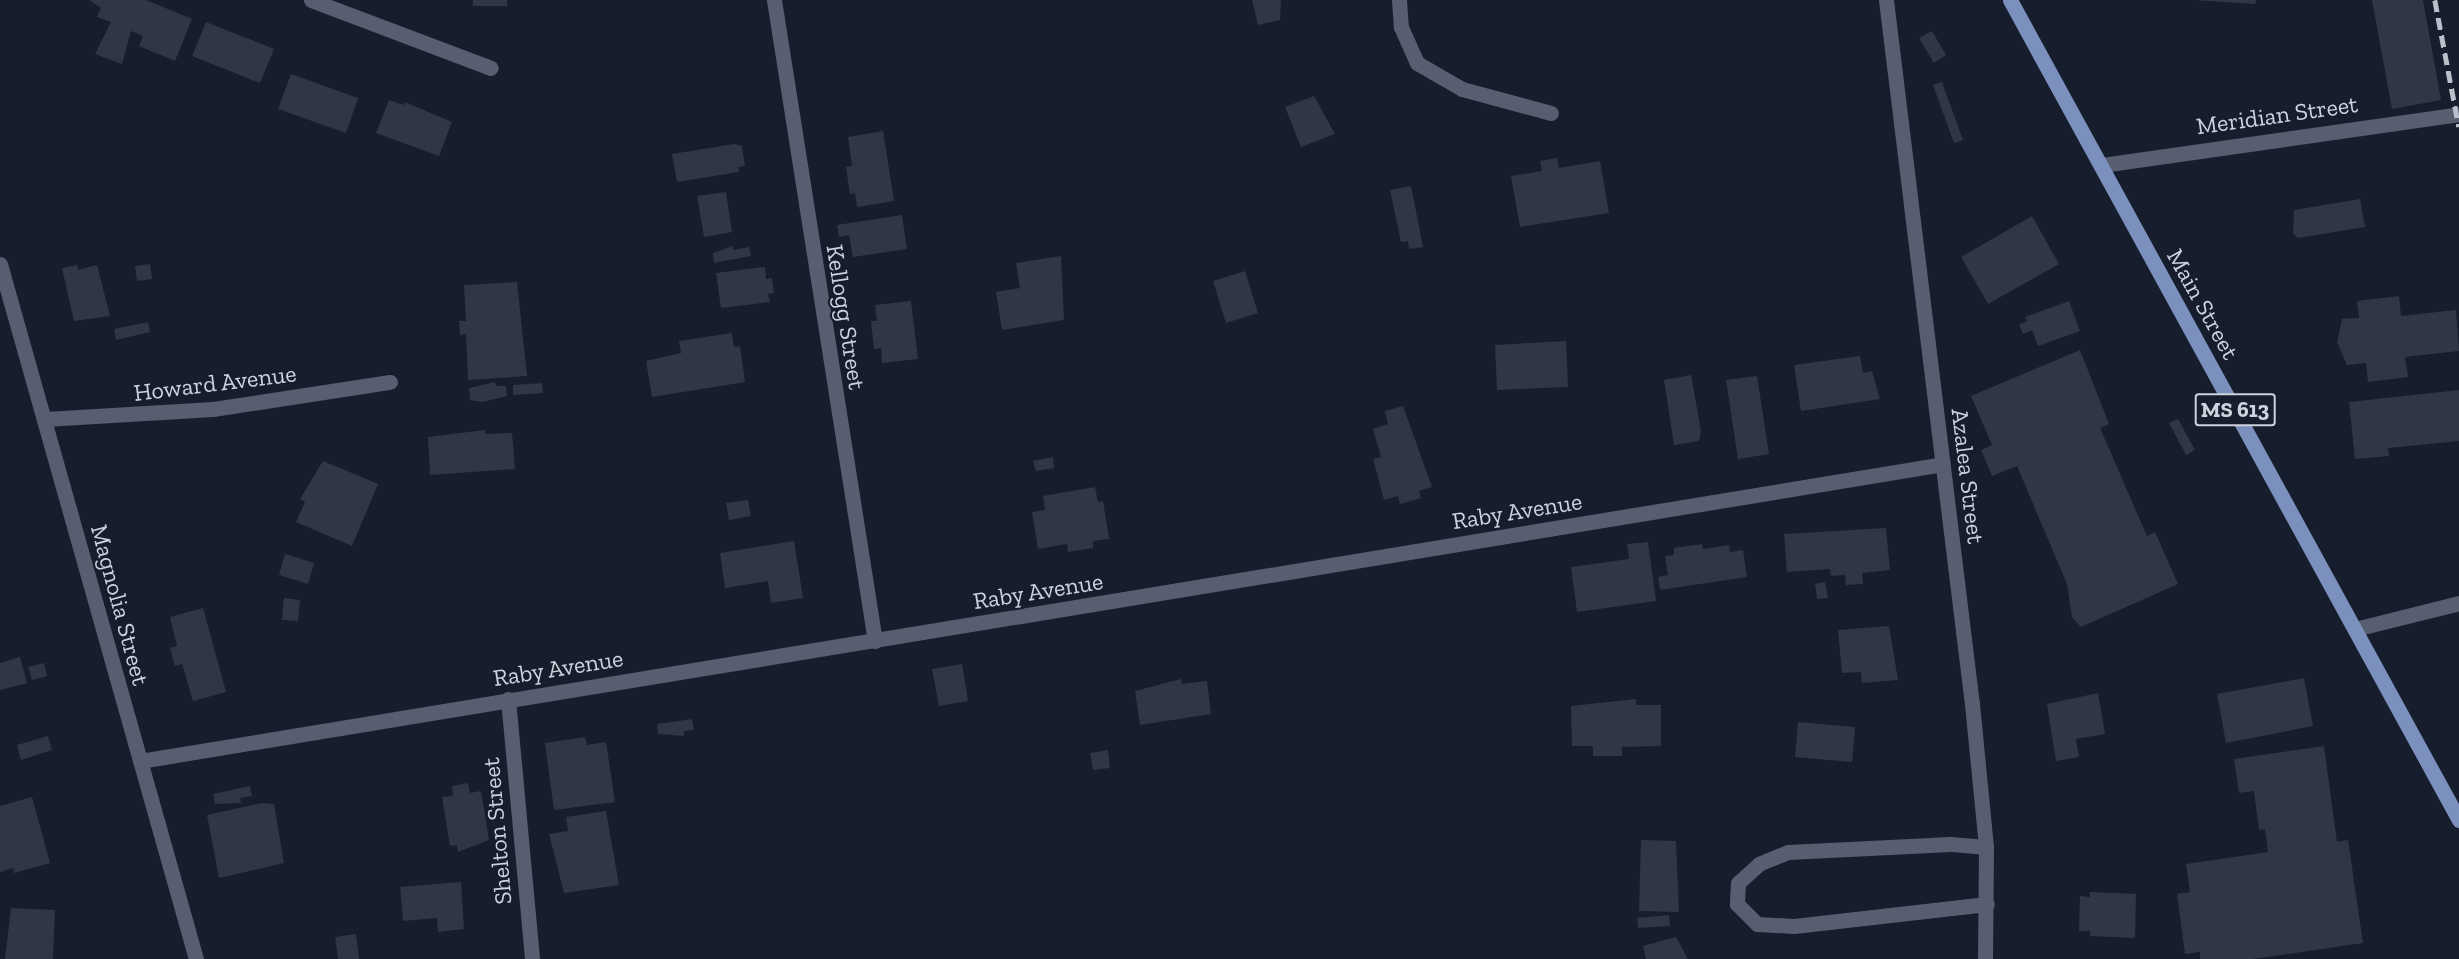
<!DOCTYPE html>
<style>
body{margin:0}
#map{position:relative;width:2459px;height:959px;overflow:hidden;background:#161d2c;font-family:"Zilla Slab",serif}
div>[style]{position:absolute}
.building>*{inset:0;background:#2f3747}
.minor>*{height:15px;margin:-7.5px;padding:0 7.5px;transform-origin:7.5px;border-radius:7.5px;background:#565e70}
.major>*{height:15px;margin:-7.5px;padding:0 7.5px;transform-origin:7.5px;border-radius:7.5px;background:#7b90bd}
.rail>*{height:4.5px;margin-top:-2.25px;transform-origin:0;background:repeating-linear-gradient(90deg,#babfca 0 12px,transparent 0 18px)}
span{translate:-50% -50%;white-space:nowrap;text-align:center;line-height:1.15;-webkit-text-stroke:4.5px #161d2c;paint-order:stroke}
.shield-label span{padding:2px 4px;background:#161d2c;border:2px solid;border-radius:4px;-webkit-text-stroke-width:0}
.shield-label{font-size:22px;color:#cdd2dc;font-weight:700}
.street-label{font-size:24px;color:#cdd2dc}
</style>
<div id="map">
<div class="building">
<div style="clip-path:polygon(89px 0,146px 0,192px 19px,175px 61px,139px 46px,143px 36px,131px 31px,122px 64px,95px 54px,111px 22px,97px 17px,101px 8px)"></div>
<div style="clip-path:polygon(473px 0,507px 0,507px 6px,473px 6px)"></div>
<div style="clip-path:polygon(1252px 0,1281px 0,1280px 20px,1258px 25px)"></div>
<div style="clip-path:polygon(2193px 0,2256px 0,2255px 4px)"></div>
<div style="clip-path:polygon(2372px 0,2423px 0,2441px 100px,2392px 109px)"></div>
<div style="clip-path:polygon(206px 22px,274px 49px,260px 83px,192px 56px)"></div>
<div style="clip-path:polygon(1932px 31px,1946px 55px,1934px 63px,1919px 38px)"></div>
<div style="clip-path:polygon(291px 74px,358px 98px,346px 133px,278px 109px)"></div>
<div style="clip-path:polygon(1942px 82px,1963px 140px,1954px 143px,1933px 85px)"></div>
<div style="clip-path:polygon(1314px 96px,1335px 134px,1301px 147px,1285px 107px)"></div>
<div style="clip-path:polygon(389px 100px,404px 105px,405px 102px,452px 122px,439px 156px,376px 133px)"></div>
<div style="clip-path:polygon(883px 131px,894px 201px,857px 207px,855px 193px,850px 194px,846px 167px,852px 166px,848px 137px)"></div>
<div style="clip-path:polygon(734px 144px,742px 146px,745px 166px,738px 167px,739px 172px,677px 182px,672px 154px)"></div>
<div style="clip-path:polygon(1557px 158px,1559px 168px,1600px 161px,1609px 213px,1520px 227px,1511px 176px,1542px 171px,1540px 161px)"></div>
<div style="clip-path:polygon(1411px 186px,1423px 247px,1409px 249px,1408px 241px,1401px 242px,1390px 190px)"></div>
<div style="clip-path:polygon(726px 192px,732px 232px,704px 237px,697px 196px)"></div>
<div style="clip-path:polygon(2360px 199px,2365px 227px,2298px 238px,2293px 233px,2294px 210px)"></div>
<div style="clip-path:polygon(902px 215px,907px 249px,853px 257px,849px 235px,839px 237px,837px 225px)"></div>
<div style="clip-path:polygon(2032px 216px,2059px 264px,1988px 304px,1961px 257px)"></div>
<div style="clip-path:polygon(733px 246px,733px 250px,749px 247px,751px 256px,714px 263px,713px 253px)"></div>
<div style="clip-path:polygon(1061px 256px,1064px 320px,1002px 330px,996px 292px,1020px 288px,1016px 263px)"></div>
<div style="clip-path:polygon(150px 264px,152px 279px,137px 281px,135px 266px)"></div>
<div style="clip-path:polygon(77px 265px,78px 270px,97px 265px,110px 316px,74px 321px,62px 268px)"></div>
<div style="clip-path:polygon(765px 267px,766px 279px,772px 278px,774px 293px,768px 294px,770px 302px,721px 308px,716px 273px)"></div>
<div style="clip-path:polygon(1245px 271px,1258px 313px,1226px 323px,1213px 281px)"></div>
<div style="clip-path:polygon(517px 282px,527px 376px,468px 380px,466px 334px,460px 335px,459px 321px,466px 321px,464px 285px)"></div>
<div style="clip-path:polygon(2399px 296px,2401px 316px,2456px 310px,2459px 351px,2405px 357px,2408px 377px,2368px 382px,2366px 363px,2347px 365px,2337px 342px,2342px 319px,2359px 318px,2357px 301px)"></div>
<div style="clip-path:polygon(911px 301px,918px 359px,882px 363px,881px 348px,874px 349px,871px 321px,877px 321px,875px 305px)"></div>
<div style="clip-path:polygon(2069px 301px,2080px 331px,2038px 346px,2032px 330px,2023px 334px,2019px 325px,2027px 321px,2025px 317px)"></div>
<div style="clip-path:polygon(148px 322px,150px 332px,116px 340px,114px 329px)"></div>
<div style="clip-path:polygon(732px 333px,734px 347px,740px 346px,745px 382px,652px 397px,646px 361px,681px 353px,679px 341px)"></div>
<div style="clip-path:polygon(1566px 341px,1568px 387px,1497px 390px,1495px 345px)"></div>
<div style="clip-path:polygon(2080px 350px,2109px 424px,2100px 428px,2147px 536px,2155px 532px,2178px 584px,2081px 627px,2072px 617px,2067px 584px,2017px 466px,1992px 476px,1981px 450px,1992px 445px,1971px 396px)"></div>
<div style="clip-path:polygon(1860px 356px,1863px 373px,1872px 371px,1880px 399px,1801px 411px,1794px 365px)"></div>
<div style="clip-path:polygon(1691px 375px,1701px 431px,1699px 441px,1674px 445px,1664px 380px)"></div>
<div style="clip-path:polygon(1757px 376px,1769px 454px,1738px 459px,1726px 380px)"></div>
<div style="clip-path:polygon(495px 382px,496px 386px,506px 386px,507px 396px,483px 402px,470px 400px,469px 388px)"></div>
<div style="clip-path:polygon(542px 383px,543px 393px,513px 395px,513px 385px)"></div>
<div style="clip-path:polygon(2459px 390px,2459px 441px,2388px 448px,2389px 456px,2355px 459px,2349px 402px)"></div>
<div style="clip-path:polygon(1403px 406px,1432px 487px,1419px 491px,1421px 498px,1400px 504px,1398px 496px,1384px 500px,1373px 459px,1381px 457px,1373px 429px,1388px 424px,1385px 411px)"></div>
<div style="clip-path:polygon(2178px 419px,2195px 450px,2186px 455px,2169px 423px)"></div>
<div style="clip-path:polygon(485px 430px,485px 434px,512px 433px,515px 469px,430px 475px,428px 437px)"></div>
<div style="clip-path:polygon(1053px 457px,1054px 468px,1036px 471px,1033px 461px)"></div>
<div style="clip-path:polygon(323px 461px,378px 484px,352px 546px,296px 522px,305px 502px,300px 499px)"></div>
<div style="clip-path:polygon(1095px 487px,1098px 502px,1103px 501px,1109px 539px,1093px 541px,1093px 548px,1068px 552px,1067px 544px,1038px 549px,1032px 512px,1045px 510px,1043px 496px)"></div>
<div style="clip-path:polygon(748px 500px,751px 516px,729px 520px,726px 503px)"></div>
<div style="clip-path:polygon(1886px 528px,1890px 570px,1862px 573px,1863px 584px,1846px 585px,1845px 575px,1831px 576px,1830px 569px,1787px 572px,1784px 534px)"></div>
<div style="clip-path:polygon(794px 541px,803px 598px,771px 603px,768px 581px,725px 588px,720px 553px)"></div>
<div style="clip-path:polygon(1648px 542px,1656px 601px,1577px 612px,1571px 567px,1629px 559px,1627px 544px)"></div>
<div style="clip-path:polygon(1702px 544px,1703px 549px,1729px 545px,1730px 552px,1743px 550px,1747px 577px,1660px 590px,1658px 577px,1668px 575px,1665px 556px,1674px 555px,1674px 548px)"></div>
<div style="clip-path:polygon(285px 554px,314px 563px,308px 584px,279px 575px)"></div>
<div style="clip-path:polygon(1825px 582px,1828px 598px,1817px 599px,1815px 584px)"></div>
<div style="clip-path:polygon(284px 598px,300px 600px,298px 621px,282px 620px)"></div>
<div style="clip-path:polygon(203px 608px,226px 692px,193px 701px,182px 664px,175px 666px,170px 648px,177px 646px,170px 617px)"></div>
<div style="clip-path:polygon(1889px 626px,1898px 680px,1862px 683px,1861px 672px,1842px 673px,1838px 630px)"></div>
<div style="clip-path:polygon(20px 657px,27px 683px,0 690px,0 663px)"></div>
<div style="clip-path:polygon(44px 663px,47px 676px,32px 680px,28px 667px)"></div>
<div style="clip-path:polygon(962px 664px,968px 701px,939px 706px,932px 669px)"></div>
<div style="clip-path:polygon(2304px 678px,2313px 726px,2226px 743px,2217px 694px)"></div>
<div style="clip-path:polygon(1181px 679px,1182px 684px,1207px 681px,1211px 714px,1140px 725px,1135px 691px)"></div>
<div style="clip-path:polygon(2098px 693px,2105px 734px,2076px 739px,2079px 757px,2056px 761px,2047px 704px)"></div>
<div style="clip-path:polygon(1636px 699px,1636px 705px,1661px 705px,1661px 746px,1622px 747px,1622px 756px,1593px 756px,1593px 746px,1572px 746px,1571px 706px)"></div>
<div style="clip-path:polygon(692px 719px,694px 730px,684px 731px,684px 736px,658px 734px,657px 724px)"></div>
<div style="clip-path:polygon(1798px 722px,1855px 727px,1852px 762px,1795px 757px)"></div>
<div style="clip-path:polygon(48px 736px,52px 750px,21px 760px,17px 745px)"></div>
<div style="clip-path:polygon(585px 737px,587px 745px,606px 742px,615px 802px,554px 810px,545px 743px)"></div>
<div style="clip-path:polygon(2324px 746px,2337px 842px,2348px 840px,2363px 943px,2253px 959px,2200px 959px,2200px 952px,2185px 954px,2177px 894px,2190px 892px,2186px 864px,2268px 852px,2265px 829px,2259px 830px,2254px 791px,2239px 793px,2234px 759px)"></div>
<div style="clip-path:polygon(1108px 750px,1110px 768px,1093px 770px,1090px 753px)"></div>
<div style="clip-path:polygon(468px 783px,470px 793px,481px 791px,489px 840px,458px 852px,457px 845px,450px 846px,442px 797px,453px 796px,452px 786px)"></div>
<div style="clip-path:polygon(250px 786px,252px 796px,240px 798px,241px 803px,215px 804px,213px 794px)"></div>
<div style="clip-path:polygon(32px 797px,50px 863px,14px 873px,13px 868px,0 872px,0 806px)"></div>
<div style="clip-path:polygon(262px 803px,274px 804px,284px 863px,219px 878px,207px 815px)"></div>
<div style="clip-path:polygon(606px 811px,619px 885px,564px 893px,549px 834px,568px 831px,566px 817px)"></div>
<div style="clip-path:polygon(1641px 840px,1676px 841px,1679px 912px,1639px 911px)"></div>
<div style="clip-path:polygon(461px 882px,464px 929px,438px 932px,437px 918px,403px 921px,400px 887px)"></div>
<div style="clip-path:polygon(2090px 892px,2136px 894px,2135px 938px,2090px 936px,2090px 931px,2079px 931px,2080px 896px,2090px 897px)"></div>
<div style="clip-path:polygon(11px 908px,55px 910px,53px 959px,5px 959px)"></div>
<div style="clip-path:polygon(1669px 915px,1670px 926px,1638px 928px,1637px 918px)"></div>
<div style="clip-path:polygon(356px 934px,359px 959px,338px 959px,335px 937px)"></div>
<div style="clip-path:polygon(1676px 937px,1688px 959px,1646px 959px,1643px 946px)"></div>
</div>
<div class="minor">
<div style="left:311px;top:0;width:192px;rotate:20.7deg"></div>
<div style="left:774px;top:0;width:649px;rotate:81.05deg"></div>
<div style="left:1399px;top:0;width:27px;rotate:86deg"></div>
<div style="left:1401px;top:27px;width:39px;rotate:66deg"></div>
<div style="left:1417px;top:63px;width:52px;rotate:30deg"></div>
<div style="left:1462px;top:89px;width:92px;rotate:15.1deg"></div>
<div style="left:1886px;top:0;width:709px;rotate:83.04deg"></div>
<div style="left:1972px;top:704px;width:144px;rotate:84.4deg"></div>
<div style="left:1986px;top:847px;width:112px;rotate:90.5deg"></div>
<div style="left:2102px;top:165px;width:361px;rotate:-8.1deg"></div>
<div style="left:0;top:264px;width:722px;rotate:74.25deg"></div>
<div style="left:45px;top:419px;width:168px;rotate:-3.4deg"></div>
<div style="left:213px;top:409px;width:179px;rotate:-8.7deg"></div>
<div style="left:2355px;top:629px;width:107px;rotate:-14deg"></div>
<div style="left:508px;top:699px;width:261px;rotate:84.7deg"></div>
<div style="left:140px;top:761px;width:1827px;rotate:-9.35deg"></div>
<div style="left:1986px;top:847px;width:36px;rotate:-175deg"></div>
<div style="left:1950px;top:844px;width:162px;rotate:177.2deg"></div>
<div style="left:1788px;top:852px;width:31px;rotate:158deg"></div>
<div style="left:1759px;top:864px;width:28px;rotate:138deg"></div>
<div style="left:1738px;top:883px;width:21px;rotate:93deg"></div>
<div style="left:1737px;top:904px;width:28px;rotate:45deg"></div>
<div style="left:1757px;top:924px;width:37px;rotate:3deg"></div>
<div style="left:1794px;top:926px;width:194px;rotate:-6.5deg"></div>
</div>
<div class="major">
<div style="left:2010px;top:0;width:935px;rotate:61.3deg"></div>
</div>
<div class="rail">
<div style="left:2435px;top:0;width:129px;rotate:79.3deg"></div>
</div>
<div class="shield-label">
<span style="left:2235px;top:410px">MS 613</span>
</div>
<div class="street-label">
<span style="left:2277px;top:115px;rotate:-8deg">Meridian Street</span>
<span style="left:2203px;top:304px;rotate:61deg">Main Street</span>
<span style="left:846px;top:317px;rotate:81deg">Kellogg Street</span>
<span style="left:215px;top:383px;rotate:-7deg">Howard Avenue</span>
<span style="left:1968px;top:476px;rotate:83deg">Azalea Street</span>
<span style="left:1517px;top:511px;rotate:-9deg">Raby Avenue</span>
<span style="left:1038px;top:591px;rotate:-9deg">Raby Avenue</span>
<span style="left:120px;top:605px;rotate:75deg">Magnolia Street</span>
<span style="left:558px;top:668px;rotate:-9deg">Raby Avenue</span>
<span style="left:497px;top:831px;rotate:-95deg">Shelton Street</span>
</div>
</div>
